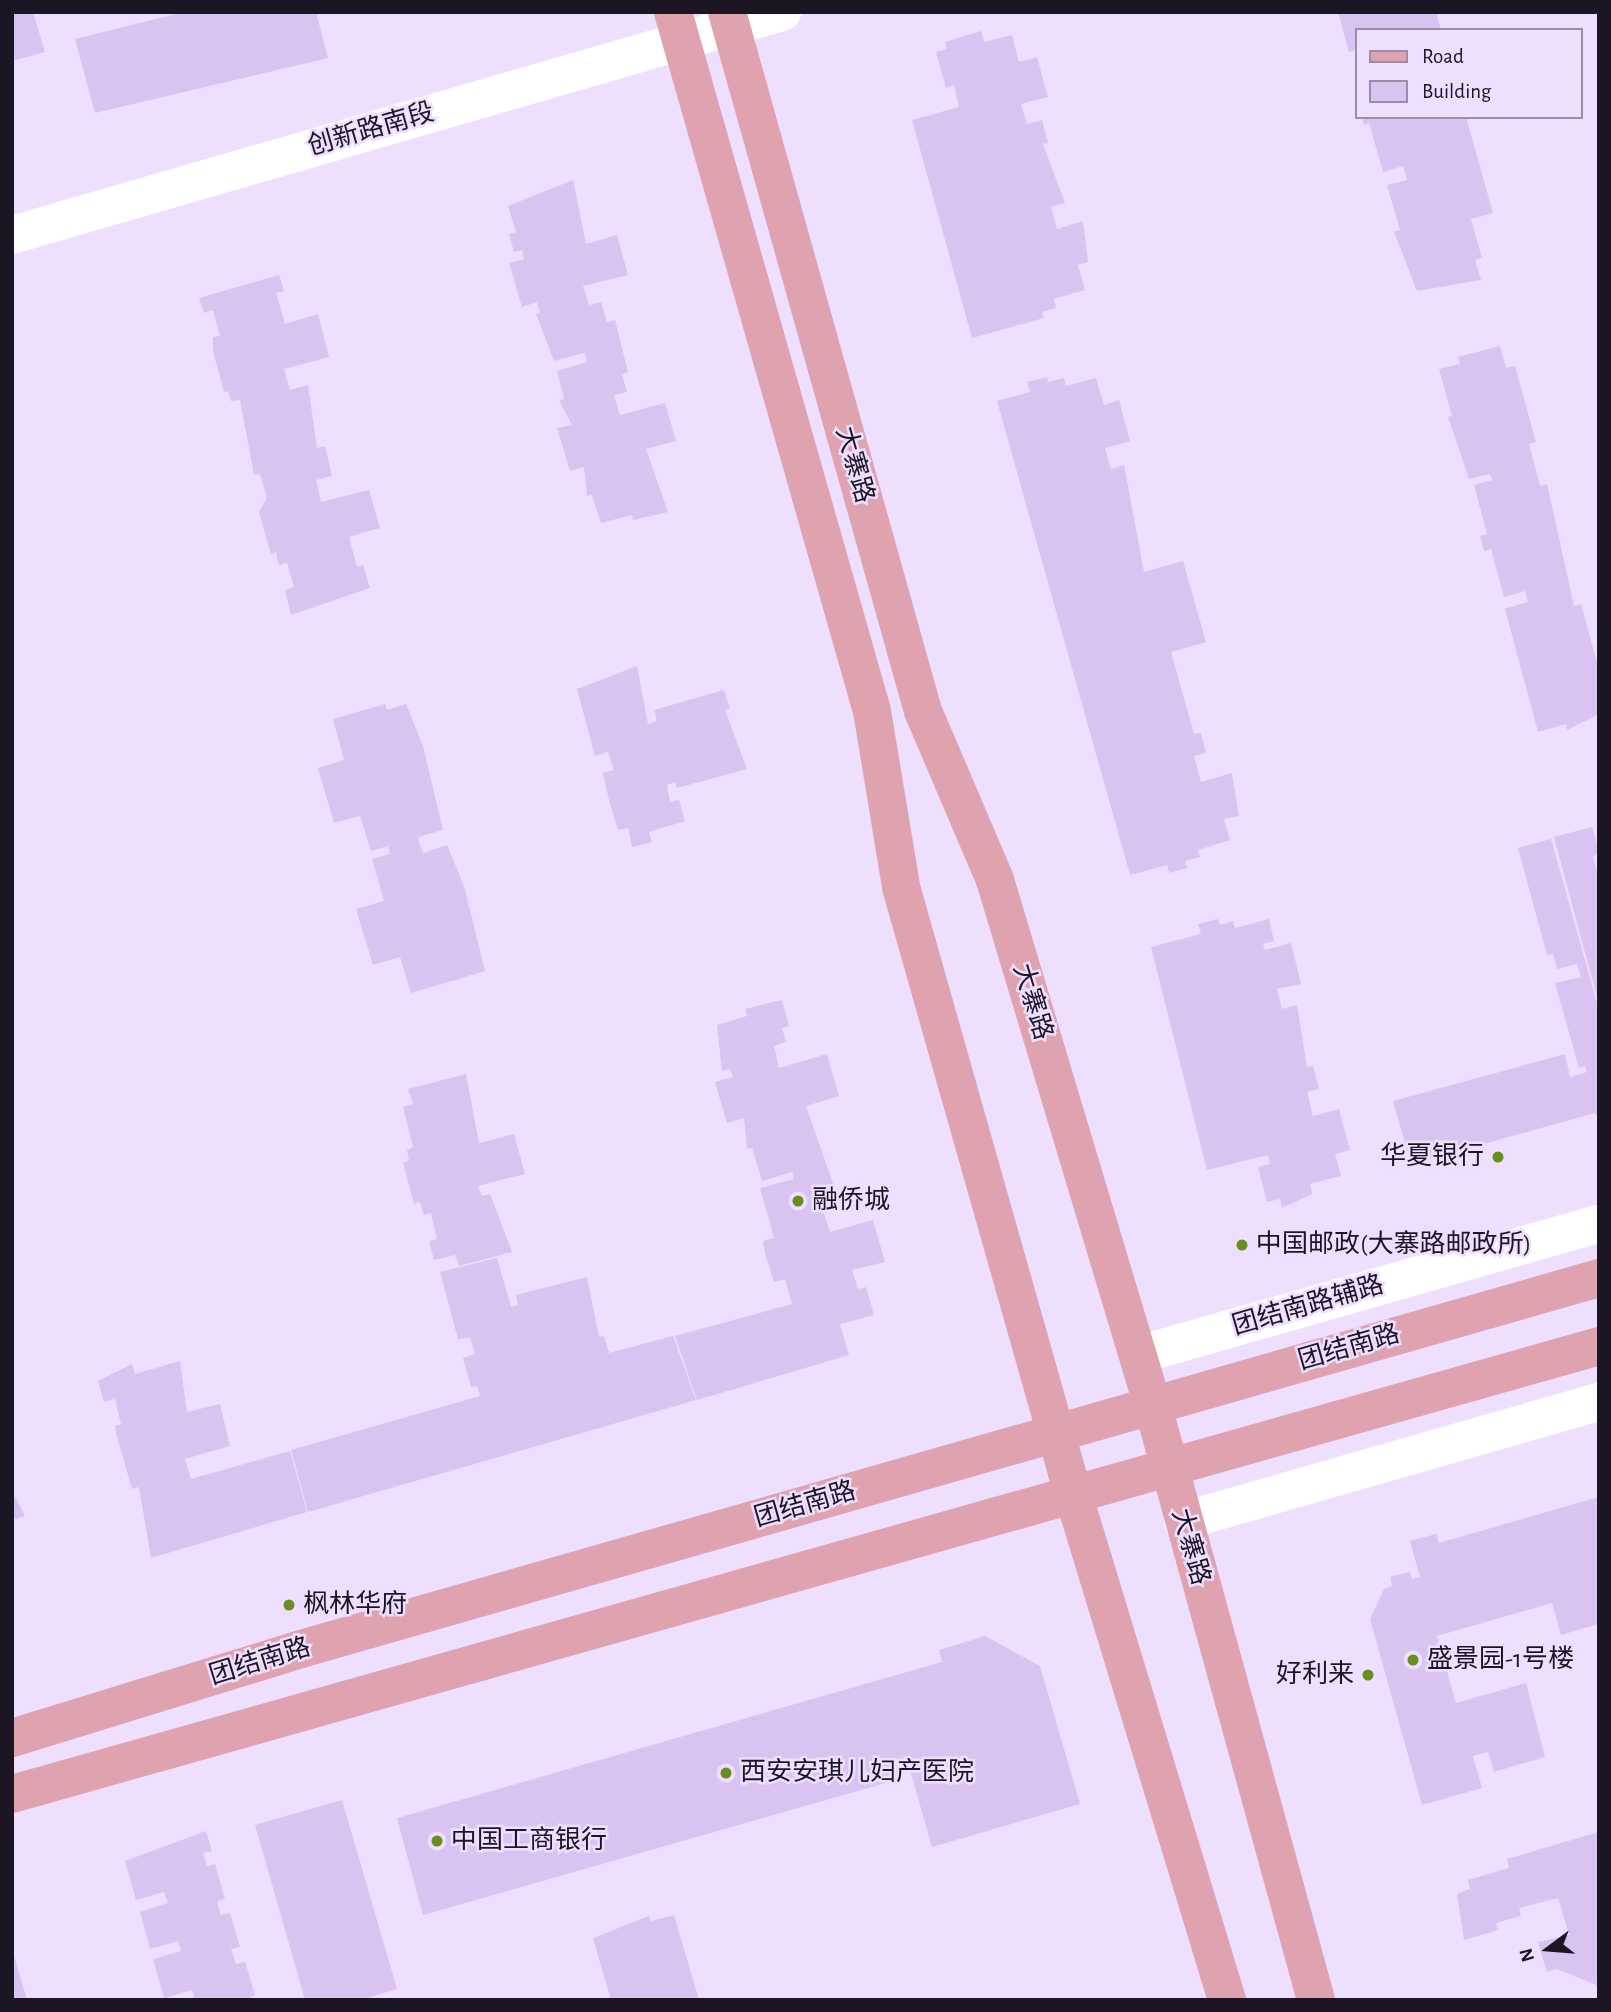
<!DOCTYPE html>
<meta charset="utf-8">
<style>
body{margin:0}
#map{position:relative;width:1611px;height:2012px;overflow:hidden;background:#eedeff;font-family:"Alegreya Sans","Noto Sans SC",sans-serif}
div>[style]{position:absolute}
.building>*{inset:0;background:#d9c3f0}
.minor>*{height:38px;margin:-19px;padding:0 19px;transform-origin:19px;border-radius:19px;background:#fff}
.major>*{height:38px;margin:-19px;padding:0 19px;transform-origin:19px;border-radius:19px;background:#dfa3b0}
.dots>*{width:19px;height:19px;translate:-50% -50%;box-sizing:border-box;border:4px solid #eedeff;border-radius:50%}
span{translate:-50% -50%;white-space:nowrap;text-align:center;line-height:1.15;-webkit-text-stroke:5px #eedeff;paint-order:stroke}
.street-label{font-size:26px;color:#1c1523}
.poi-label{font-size:26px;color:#1c1523}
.right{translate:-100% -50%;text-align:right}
.left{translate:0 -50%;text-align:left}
.frame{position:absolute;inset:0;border:14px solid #1c1523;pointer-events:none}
.legend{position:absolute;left:1355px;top:28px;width:228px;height:91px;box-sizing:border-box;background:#eedeff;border:2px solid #9a8ea7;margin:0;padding:9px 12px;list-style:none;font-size:21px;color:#1c1523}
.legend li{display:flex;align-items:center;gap:14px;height:35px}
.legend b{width:35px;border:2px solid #9a8ea7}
.north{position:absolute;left:1513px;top:1914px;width:70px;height:70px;-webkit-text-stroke:5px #eedeff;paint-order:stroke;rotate:254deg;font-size:19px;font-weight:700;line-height:28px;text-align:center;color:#1c1523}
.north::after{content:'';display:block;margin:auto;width:24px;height:32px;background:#1c1523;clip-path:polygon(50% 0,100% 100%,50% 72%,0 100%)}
</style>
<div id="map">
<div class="building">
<div style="clip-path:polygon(12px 12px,33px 12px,45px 52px,12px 61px)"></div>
<div style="clip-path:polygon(184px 12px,316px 12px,328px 58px,95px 113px,75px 39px)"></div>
<div style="clip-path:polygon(1338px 12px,1436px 12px,1441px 30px,1357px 30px,1357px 50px,1349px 52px)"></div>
<div style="clip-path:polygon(981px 31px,984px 42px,1012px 35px,1019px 62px,1037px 57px,1048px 97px,1021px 104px,1027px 124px,1042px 120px,1048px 143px,1043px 144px,1065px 203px,1051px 207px,1057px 229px,1083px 221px,1088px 262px,1078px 265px,1085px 290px,1054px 299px,1056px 308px,1042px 312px,1044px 318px,972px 338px,912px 120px,959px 107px,954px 85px,946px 88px,936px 52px,947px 49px,945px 42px)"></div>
<div style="clip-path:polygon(1362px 117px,1466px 117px,1493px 213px,1471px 219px,1482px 258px,1475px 260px,1481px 280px,1417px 291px,1394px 232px,1400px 230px,1387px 185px,1407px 180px,1403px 166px,1383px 172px,1369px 123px,1364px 125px)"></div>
<div style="clip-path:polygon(573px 180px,586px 244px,617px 235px,628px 275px,583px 286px,589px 305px,601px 302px,607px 322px,615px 320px,628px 372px,622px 374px,627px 392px,614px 395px,620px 415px,665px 403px,676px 441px,646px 449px,668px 512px,633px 520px,632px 515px,601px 523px,592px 495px,587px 496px,584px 467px,570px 471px,557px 428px,572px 425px,559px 400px,564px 399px,557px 371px,587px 362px,585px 353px,554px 361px,536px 314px,540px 313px,537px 302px,522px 307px,509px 263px,524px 259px,522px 250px,514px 252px,509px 234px,516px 232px,508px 206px)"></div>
<div style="clip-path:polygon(279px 275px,284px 291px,276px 293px,285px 324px,318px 314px,329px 357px,284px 369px,290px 390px,308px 385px,317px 448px,325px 446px,332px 476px,316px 480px,321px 502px,369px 490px,380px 528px,349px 537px,357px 567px,363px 565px,370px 588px,291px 615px,285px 590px,294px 587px,287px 563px,279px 565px,276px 552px,271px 554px,259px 512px,267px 498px,260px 474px,254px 475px,240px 400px,231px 401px,228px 391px,224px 392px,213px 351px,213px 337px,220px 336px,213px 310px,204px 313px,199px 298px)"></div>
<div style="clip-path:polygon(1500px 346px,1506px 368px,1515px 366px,1536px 442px,1529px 444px,1540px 486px,1547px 484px,1574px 606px,1581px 604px,1599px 670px,1599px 714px,1567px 730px,1566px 724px,1538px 732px,1505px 609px,1528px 602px,1525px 591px,1504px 597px,1491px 549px,1484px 551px,1480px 536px,1487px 534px,1474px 485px,1492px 480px,1490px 474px,1469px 479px,1448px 417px,1452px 416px,1439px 369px,1460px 364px,1458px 357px)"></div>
<div style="clip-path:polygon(1047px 377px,1048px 382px,1064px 378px,1066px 386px,1096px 378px,1104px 405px,1119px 400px,1130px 441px,1105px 448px,1111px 469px,1124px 465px,1144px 572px,1183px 561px,1206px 642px,1171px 652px,1194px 734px,1201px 733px,1206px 753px,1194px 756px,1201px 782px,1232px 773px,1239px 816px,1224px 819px,1230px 840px,1198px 850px,1200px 857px,1185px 861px,1187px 868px,1169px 873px,1167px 865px,1130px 875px,997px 401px,1030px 392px,1027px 382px)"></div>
<div style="clip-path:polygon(637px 666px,648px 724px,657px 721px,654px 710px,724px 690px,730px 709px,725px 710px,747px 769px,677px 788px,675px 782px,667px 785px,670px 802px,679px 800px,685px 821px,649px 832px,652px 842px,632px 847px,628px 828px,618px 830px,609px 800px,603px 773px,614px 770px,608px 752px,595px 756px,577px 689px)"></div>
<div style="clip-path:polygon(385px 704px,387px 710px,406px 704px,423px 746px,443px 830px,418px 837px,419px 843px,423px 853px,447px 845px,464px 886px,485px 971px,411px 993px,400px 957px,373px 965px,356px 909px,384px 901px,372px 859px,390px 854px,388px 846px,371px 851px,360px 816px,334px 823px,318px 768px,344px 760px,333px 719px)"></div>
<div style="clip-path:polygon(1592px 827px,1599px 851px,1593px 857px,1599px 880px,1598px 1001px,1554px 837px)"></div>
<div style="clip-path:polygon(1551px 839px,1599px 1010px,1599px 1119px,1595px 1113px,1411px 1164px,1393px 1101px,1565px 1054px,1570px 1077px,1587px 1072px,1585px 1066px,1579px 1068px,1555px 983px,1581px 977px,1577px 964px,1557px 969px,1553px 954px,1547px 955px,1518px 848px)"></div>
<div style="clip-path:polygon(1218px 919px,1220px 925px,1233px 921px,1235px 928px,1269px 919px,1274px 941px,1263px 944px,1265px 950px,1291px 943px,1301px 984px,1277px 989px,1282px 1009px,1297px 1005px,1307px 1067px,1313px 1066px,1319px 1089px,1307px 1092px,1313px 1116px,1339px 1109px,1350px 1150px,1335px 1154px,1341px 1176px,1310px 1184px,1312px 1194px,1282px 1208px,1280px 1199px,1267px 1202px,1258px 1167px,1270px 1164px,1268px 1155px,1207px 1170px,1151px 947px,1201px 934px,1198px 924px)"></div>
<div style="clip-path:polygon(782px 1000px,789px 1026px,782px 1028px,786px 1042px,774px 1046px,779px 1068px,827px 1054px,839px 1096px,806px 1106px,836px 1192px,830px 1193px,834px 1208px,823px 1211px,830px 1232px,873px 1220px,885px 1262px,852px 1270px,858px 1289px,866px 1287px,874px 1315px,840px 1324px,849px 1355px,697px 1400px,675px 1336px,792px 1304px,785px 1279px,774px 1282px,765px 1253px,763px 1241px,774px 1238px,760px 1188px,794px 1179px,792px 1172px,762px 1181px,752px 1148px,747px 1149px,744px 1118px,727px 1123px,715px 1082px,733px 1077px,730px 1069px,722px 1071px,717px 1025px,747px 1016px,745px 1009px)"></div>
<div style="clip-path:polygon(466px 1074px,479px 1143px,514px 1134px,525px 1174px,478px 1186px,482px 1196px,490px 1194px,512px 1252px,459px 1266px,455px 1255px,434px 1260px,429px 1241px,437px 1239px,431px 1213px,424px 1215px,420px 1202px,414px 1204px,403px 1163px,409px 1161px,407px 1150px,413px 1147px,403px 1107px,413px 1104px,408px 1089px)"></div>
<div style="clip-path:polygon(497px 1258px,511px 1307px,518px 1305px,516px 1295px,587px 1277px,599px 1337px,604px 1336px,609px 1353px,673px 1336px,696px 1400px,308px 1512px,291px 1450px,480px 1396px,477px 1386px,471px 1387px,463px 1358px,475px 1354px,470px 1337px,458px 1339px,440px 1272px)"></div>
<div style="clip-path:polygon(180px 1361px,187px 1412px,220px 1404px,230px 1446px,185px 1459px,191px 1479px,290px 1451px,307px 1512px,151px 1558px,139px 1487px,132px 1489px,116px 1433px,115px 1426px,121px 1424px,115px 1399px,104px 1402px,98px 1381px,132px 1364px,135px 1374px)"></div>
<div style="clip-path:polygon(12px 1491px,25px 1516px,12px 1520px)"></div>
<div style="clip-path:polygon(1599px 1497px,1599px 1624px,1561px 1635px,1552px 1603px,1437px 1636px,1456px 1703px,1526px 1683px,1545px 1757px,1494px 1772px,1488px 1752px,1473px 1756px,1482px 1788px,1422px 1805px,1370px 1619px,1384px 1589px,1392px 1586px,1390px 1577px,1410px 1572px,1412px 1579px,1420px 1577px,1410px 1541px,1436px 1534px,1439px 1543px)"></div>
<div style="clip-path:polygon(985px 1636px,1040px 1666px,1080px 1804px,932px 1847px,908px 1763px,896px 1767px,900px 1779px,423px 1915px,397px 1818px,942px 1662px,939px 1650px)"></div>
<div style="clip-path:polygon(342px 1800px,397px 1989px,360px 2000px,305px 2000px,255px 1825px)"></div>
<div style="clip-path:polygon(206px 1831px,212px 1851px,203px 1853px,207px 1866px,215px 1864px,225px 1899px,217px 1901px,221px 1915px,230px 1913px,240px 1947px,231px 1949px,236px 1964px,245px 1962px,255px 1995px,245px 2000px,195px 2000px,192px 1990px,164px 1998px,153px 1959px,181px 1951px,178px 1941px,150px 1949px,140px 1912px,168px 1903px,164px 1892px,136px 1900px,125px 1861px)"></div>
<div style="clip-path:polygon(1599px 1832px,1599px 1986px,1557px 1969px,1547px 1972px,1538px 1942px,1569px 1935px,1558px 1898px,1519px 1908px,1521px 1916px,1496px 1923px,1498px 1930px,1464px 1940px,1457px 1894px,1470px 1889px,1468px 1880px,1509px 1868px,1507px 1859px)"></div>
<div style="clip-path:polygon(674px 1915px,699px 2000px,611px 2000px,593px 1938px,649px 1916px,651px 1921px)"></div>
<div style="clip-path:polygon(12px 1952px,13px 1952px,27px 2000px,12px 2000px)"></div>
</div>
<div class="minor">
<div style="left:12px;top:235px;width:802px;rotate:-16.15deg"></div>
<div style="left:1138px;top:1355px;width:479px;rotate:-15.9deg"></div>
<div style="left:1183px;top:1521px;width:433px;rotate:-16deg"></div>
</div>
<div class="major">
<div style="left:673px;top:12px;width:727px;rotate:74.11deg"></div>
<div style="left:872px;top:711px;width:178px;rotate:80.6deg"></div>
<div style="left:901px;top:887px;width:634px;rotate:74.17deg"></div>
<div style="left:1074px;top:1497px;width:526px;rotate:73.08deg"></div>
<div style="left:727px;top:12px;width:726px;rotate:74.34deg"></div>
<div style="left:923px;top:711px;width:184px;rotate:66.9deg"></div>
<div style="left:995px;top:880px;width:546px;rotate:73.29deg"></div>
<div style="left:1152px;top:1403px;width:619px;rotate:74.64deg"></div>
<div style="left:12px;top:1738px;width:302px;rotate:-17.1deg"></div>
<div style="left:301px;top:1649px;width:1350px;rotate:-15.95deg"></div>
<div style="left:12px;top:1794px;width:1649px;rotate:-15.76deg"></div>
</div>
<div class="dots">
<div style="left:1498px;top:1157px;background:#688e1b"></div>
<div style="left:798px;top:1201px;background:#688e1b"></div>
<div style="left:1242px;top:1245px;background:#688e1b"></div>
<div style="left:289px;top:1605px;background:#688e1b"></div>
<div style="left:1413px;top:1660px;background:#688e1b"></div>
<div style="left:1368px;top:1675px;background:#688e1b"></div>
<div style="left:726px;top:1773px;background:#688e1b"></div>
<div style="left:437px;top:1841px;background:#688e1b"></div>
</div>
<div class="street-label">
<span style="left:371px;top:130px;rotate:-16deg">创新路南段</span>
<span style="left:854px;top:465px;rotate:74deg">大寨路</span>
<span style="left:1032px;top:1002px;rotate:73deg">大寨路</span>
<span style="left:1308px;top:1306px;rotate:-16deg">团结南路辅路</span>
<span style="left:1349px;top:1348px;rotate:-16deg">团结南路</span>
<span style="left:805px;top:1505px;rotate:-16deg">团结南路</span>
<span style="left:1190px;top:1547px;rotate:74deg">大寨路</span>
<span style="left:260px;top:1662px;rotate:-17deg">团结南路</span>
</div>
<div class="poi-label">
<span class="right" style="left:1484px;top:1157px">华夏银行</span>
<span class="left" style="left:812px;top:1201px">融侨城</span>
<span class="left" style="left:1256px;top:1245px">中国邮政(大寨路邮政所)</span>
<span class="left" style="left:303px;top:1605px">枫林华府</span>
<span class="left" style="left:1427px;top:1660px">盛景园-1号楼</span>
<span class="right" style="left:1354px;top:1675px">好利来</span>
<span class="left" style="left:740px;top:1773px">西安安琪儿妇产医院</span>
<span class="left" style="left:451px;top:1841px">中国工商银行</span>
</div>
<div class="frame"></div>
<ul class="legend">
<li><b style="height:9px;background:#dfa3b0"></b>Road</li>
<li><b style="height:19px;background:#d9c3f0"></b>Building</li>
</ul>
<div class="north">N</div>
</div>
